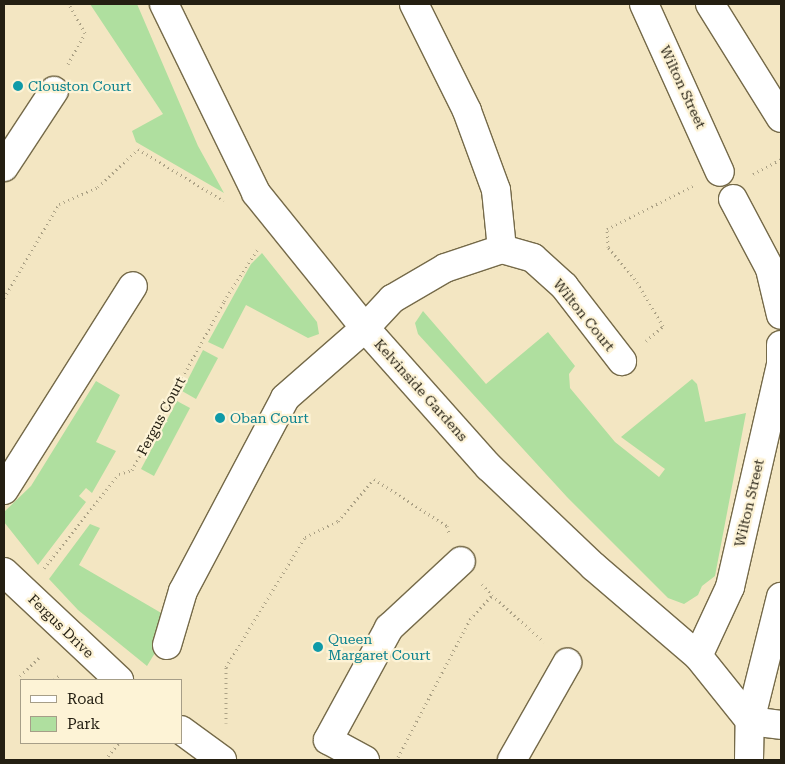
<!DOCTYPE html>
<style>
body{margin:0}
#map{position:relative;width:785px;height:764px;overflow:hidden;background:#f3e6c2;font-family:"Roboto Serif",serif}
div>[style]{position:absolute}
.green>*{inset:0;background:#afdf9f}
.path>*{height:3px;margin-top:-1.5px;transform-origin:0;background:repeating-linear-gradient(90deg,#aba185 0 1px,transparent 0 5px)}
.roads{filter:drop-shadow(1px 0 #756a49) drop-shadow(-1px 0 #756a49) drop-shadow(0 1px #756a49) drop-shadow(0 -1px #756a49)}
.minor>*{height:28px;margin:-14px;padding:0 14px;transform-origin:14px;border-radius:14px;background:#fff}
.dots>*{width:14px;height:14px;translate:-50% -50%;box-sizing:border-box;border:2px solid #fdf3d6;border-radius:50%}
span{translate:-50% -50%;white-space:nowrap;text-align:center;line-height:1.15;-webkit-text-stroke:4.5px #fdf3d6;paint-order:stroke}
.culture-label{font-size:14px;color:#0d838f}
.left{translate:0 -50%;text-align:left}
.street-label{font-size:14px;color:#241f12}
.frame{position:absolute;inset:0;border:5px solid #241f12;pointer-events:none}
.legend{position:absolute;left:20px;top:679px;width:162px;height:65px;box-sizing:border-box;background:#fdf3d6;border:1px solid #a69e88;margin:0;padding:6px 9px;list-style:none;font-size:15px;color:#241f12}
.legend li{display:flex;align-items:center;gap:10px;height:25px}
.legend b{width:25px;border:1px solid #a69e88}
</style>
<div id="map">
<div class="green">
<div style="clip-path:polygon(90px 4px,137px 4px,198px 146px,224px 193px,136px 142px,132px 131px,163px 114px)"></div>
<div style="clip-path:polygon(262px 253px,317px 322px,319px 334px,308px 338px,246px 305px,223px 349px,208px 342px,251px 264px)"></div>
<div style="clip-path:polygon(423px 311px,486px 384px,548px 332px,575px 366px,569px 374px,570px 388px,615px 442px,659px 477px,665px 469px,621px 437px,692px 379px,697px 384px,705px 422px,746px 413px,715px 576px,702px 586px,698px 595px,684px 604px,668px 598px,567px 497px,418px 334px,415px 323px)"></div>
<div style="clip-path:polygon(203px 350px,218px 358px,196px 399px,182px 391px)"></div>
<div style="clip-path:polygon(96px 381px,120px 395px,96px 442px,116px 451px,92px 493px,86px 488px,79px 496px,86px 502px,38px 565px,4px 522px,4px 512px,31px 486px)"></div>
<div style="clip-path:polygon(177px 401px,190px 408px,154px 476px,141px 469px)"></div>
<div style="clip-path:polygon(90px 524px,100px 528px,79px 565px,163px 614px,164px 638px,147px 666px,78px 610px,49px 579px)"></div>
</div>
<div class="path">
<div style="left:68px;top:64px;width:35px;rotate:-61deg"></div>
<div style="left:85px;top:33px;width:33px;rotate:-119deg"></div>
<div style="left:753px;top:174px;width:32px;rotate:-28deg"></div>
<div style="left:4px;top:298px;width:109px;rotate:-59.7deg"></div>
<div style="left:59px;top:204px;width:43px;rotate:-23.6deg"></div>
<div style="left:98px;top:187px;width:55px;rotate:-43.5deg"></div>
<div style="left:138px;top:149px;width:100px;rotate:31.2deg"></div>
<div style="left:646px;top:341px;width:23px;rotate:-41deg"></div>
<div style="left:663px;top:326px;width:55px;rotate:-120.8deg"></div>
<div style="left:635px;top:279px;width:42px;rotate:-130.2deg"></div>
<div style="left:608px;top:247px;width:18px;rotate:-93deg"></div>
<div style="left:607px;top:229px;width:96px;rotate:-26.6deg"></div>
<div style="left:44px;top:568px;width:120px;rotate:-51.4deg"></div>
<div style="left:119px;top:474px;width:14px;rotate:-17deg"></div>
<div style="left:132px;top:470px;width:192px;rotate:-61.4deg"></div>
<div style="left:224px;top:301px;width:64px;rotate:-57.1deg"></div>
<div style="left:482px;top:584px;width:15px;rotate:48deg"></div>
<div style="left:20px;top:676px;width:29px;rotate:-44deg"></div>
<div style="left:54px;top:680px;width:8px;rotate:-40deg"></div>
<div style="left:226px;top:723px;width:56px;rotate:-90deg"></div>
<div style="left:226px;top:667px;width:152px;rotate:-58.7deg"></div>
<div style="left:305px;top:537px;width:37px;rotate:-26deg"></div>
<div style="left:338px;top:521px;width:55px;rotate:-49.4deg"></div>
<div style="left:374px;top:479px;width:87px;rotate:32.8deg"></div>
<div style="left:447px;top:526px;width:7px;rotate:74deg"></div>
<div style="left:108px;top:756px;width:17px;rotate:-50deg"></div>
<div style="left:398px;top:757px;width:156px;rotate:-62.4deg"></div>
<div style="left:470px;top:619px;width:33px;rotate:-47deg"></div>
<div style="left:492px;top:595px;width:70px;rotate:42.1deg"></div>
</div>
<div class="roads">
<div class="minor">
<div style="left:164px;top:4px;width:210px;rotate:64deg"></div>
<div style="left:256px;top:193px;width:174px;rotate:51.1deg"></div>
<div style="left:365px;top:328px;width:186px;rotate:48.3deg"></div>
<div style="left:489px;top:467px;width:144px;rotate:43.6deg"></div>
<div style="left:593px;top:566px;width:138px;rotate:40.6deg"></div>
<div style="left:698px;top:656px;width:83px;rotate:51.3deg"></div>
<div style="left:750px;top:721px;width:31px;rotate:7deg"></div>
<div style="left:414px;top:4px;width:119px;rotate:63.6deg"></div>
<div style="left:467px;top:111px;width:84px;rotate:69.8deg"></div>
<div style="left:496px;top:190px;width:59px;rotate:84.2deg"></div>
<div style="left:644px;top:4px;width:184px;rotate:65.7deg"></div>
<div style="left:710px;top:4px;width:134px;rotate:58.1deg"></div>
<div style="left:4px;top:167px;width:91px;rotate:-56.7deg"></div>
<div style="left:733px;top:199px;width:79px;rotate:62.1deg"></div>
<div style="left:770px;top:269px;width:47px;rotate:76.6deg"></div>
<div style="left:4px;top:490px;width:241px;rotate:-57.7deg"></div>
<div style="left:4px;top:572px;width:158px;rotate:43.2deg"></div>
<div style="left:167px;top:645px;width:56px;rotate:-73.5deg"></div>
<div style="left:183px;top:591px;width:218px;rotate:-62.1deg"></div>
<div style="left:285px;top:398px;width:106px;rotate:-41.2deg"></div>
<div style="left:365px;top:328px;width:40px;rotate:-47deg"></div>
<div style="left:392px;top:299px;width:61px;rotate:-30.3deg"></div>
<div style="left:445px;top:268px;width:60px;rotate:-18.4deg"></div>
<div style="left:502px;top:249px;width:32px;rotate:16deg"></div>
<div style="left:533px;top:258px;width:42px;rotate:42.1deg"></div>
<div style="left:564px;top:286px;width:95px;rotate:52.3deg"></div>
<div style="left:698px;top:656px;width:76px;rotate:-65.1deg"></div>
<div style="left:730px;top:587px;width:228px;rotate:-77.1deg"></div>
<div style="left:781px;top:365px;width:20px;rotate:-90deg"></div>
<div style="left:181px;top:730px;width:51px;rotate:36.2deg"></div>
<div style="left:365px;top:760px;width:42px;rotate:-151.6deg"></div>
<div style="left:328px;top:740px;width:128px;rotate:-61.4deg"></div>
<div style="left:389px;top:628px;width:98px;rotate:-42.9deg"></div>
<div style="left:512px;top:760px;width:112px;rotate:-60.4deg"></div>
<div style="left:749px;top:760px;width:39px;rotate:-89deg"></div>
<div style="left:750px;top:721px;width:128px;rotate:-76deg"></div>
</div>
</div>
<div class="dots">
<div style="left:18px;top:86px;background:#0f9aa8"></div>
<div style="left:220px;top:418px;background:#0f9aa8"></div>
<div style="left:318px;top:647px;background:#0f9aa8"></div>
</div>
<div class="culture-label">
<span class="left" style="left:28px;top:86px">Clouston Court</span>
<span class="left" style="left:230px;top:418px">Oban Court</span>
<span class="left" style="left:328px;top:647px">Queen<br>Margaret Court</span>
</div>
<div class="street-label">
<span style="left:683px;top:87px;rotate:65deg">Wilton Street</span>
<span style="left:584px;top:315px;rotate:51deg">Wilton Court</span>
<span style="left:421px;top:390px;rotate:48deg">Kelvinside Gardens</span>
<span style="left:161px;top:416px;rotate:-62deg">Fergus Court</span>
<span style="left:749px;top:503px;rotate:-77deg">Wilton Street</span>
<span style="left:61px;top:626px;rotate:44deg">Fergus Drive</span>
</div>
<div class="frame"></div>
<ul class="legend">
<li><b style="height:6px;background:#fff"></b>Road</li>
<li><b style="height:14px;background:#afdf9f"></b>Park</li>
</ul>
</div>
